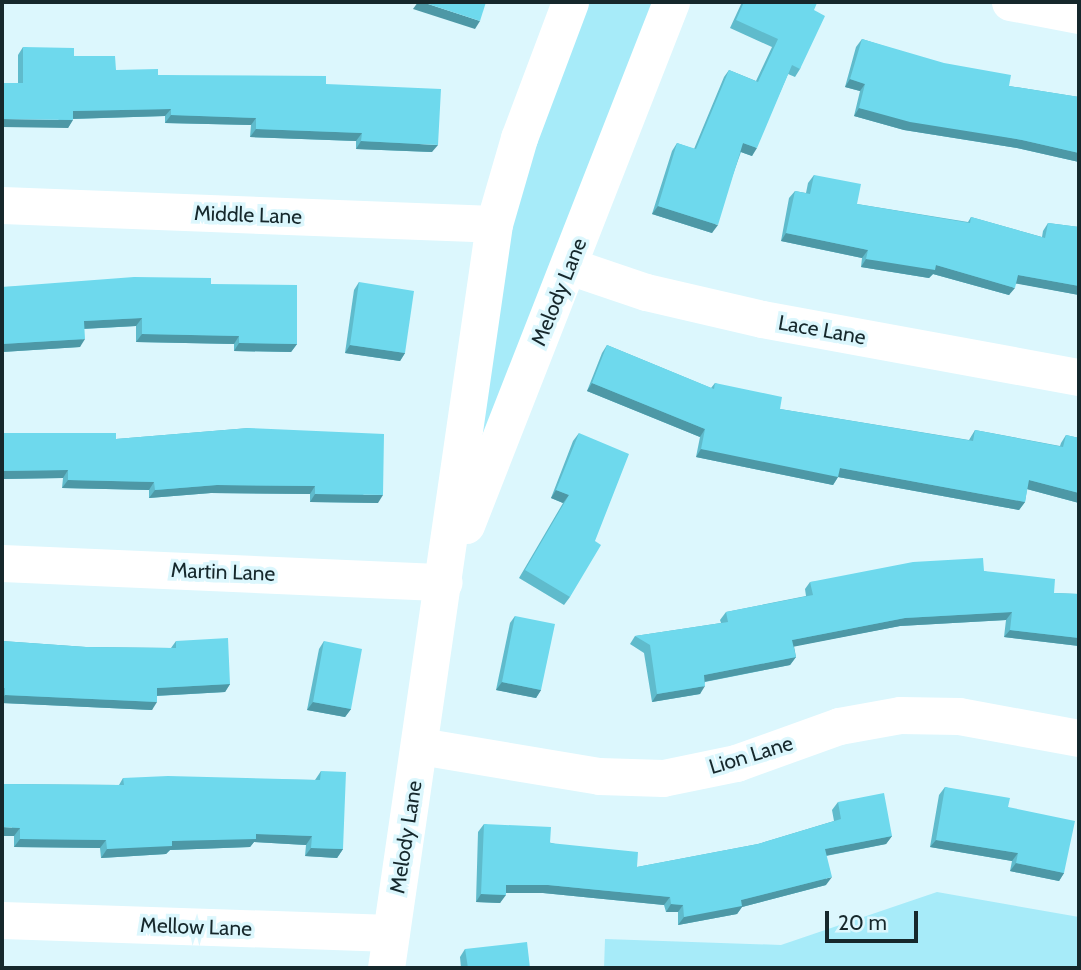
<!DOCTYPE html>
<style>
body{margin:0}
#map{position:relative;width:1081px;height:970px;overflow:hidden;background:#dcf7fd;font-family:Cabin,sans-serif}
div>[style]{position:absolute}
.green>*{inset:0;background:#a7ebf9}
.minor>*{height:37px;margin:-18.5px;padding:0 18.5px;transform-origin:18.5px;border-radius:18.5px;background:#fff}
.wall>*{inset:0;background:#5fbbcc}
.shaded-wall>*{inset:0;background:#4d98a6}
.building>*{inset:0;background:#6ed9ed}
span{translate:-50% -50%;white-space:nowrap;text-align:center;line-height:1.15;-webkit-text-stroke:7px #dcf7fd;paint-order:stroke}
.street-label{font-size:21px;color:#16282c}
.frame{position:absolute;inset:0;border:4px solid #16282c;pointer-events:none}
.scale{position:absolute;left:825px;top:911px;width:93px;height:32px;box-sizing:border-box;border:4px solid #16282c;border-top:0;padding-left:9px;font-size:21px;line-height:24px;white-space:nowrap;color:#16282c;-webkit-text-stroke:5px #dcf7fd;paint-order:stroke}
</style>
<div id="map">
<div class="green">
<div style="clip-path:polygon(574px 2px,667px 2px,450px 555px,499px 226px)"></div>
<div style="clip-path:polygon(937px 892px,1079px 917px,1079px 968px,604px 968px,605px 939px,781px 945px)"></div>
</div>
<div class="minor">
<div style="left:1010px;top:2px;width:70px;rotate:10.7deg"></div>
<div style="left:2px;top:205px;width:492px;rotate:2.2deg"></div>
<div style="left:569px;top:266px;width:81px;rotate:18.7deg"></div>
<div style="left:646px;top:292px;width:119px;rotate:13.1deg"></div>
<div style="left:762px;top:319px;width:322px;rotate:10.4deg"></div>
<div style="left:466px;top:525px;width:562px;rotate:-68.6deg"></div>
<div style="left:2px;top:563px;width:442px;rotate:2.5deg"></div>
<div style="left:420px;top:746px;width:181px;rotate:9.5deg"></div>
<div style="left:599px;top:776px;width:64px;rotate:1.8deg"></div>
<div style="left:663px;top:778px;width:75px;rotate:-11.6deg"></div>
<div style="left:736px;top:763px;width:109px;rotate:-19.8deg"></div>
<div style="left:839px;top:726px;width:62px;rotate:-10.2deg"></div>
<div style="left:900px;top:715px;width:59px;rotate:1deg"></div>
<div style="left:959px;top:716px;width:122px;rotate:10.4deg"></div>
<div style="left:2px;top:920px;width:389px;rotate:1.9deg"></div>
<div style="left:386px;top:968px;width:752px;rotate:-81.74deg"></div>
<div style="left:494px;top:224px;width:90px;rotate:-73.8deg"></div>
<div style="left:519px;top:138px;width:145px;rotate:-69.4deg"></div>
</div>
<div class="wall">
<div style="clip-path:polygon(742px 2px,814px 2px,814px 10px,800px 69px,795px 77px,788px 74px,752px 156px,741px 152px,712px 233px,652px 214px,672px 151px,677px 143px,694px 149px,724px 77px,729px 70px,756px 81px,772px 47px,730px 28px)"></div>
<div style="clip-path:polygon(862px 39px,1009px 86px,1079px 97px,1079px 162px,1017px 148px,904px 130px,854px 116px,860px 91px,845px 87px,856px 47px)"></div>
<div style="clip-path:polygon(23px 47px,74px 56px,116px 70px,158px 75px,326px 84px,432px 152px,356px 149px,356px 141px,250px 137px,251px 125px,165px 123px,165px 116px,73px 119px,68px 128px,18px 83px,18px 55px)"></div>
<div style="clip-path:polygon(814px 175px,857px 204px,968px 222px,971px 217px,1042px 237px,1043px 231px,1048px 223px,1079px 227px,1079px 295px,1016px 283px,1009px 295px,933px 274px,929px 278px,861px 267px,862px 258px,781px 241px,789px 198px,795px 191px,806px 193px,808px 183px)"></div>
<div style="clip-path:polygon(359px 282px,405px 353px,400px 361px,345px 353px,354px 290px)"></div>
<div style="clip-path:polygon(211px 284px,297px 344px,291px 352px,234px 351px,234px 344px,136px 342px,136px 326px,84px 329px,80px 347px,2px 352px,2px 287px)"></div>
<div style="clip-path:polygon(607px 345px,711px 388px,715px 383px,780px 409px,969px 440px,975px 430px,1060px 446px,1061px 443px,1066px 435px,1079px 438px,1079px 503px,1027px 489px,1025px 502px,1019px 510px,838px 477px,833px 485px,696px 457px,700px 437px,587px 391px,602px 353px)"></div>
<div style="clip-path:polygon(249px 428px,378px 503px,310px 502px,310px 494px,211px 493px,149px 498px,149px 490px,62px 488px,63px 478px,2px 479px,2px 433px,116px 439px)"></div>
<div style="clip-path:polygon(579px 433px,570px 597px,564px 605px,519px 578px,563px 503px,551px 498px,573px 441px)"></div>
<div style="clip-path:polygon(984px 571px,1054px 593px,1079px 594px,1079px 646px,1004px 637px,1006px 620px,900px 626px,794px 646px,796px 657px,790px 665px,705px 682px,700px 694px,652px 702px,644px 653px,630px 644px,635px 636px,721px 623px,720px 620px,726px 612px,806px 596px,805px 589px,810px 582px)"></div>
<div style="clip-path:polygon(515px 616px,541px 690px,536px 698px,496px 690px,510px 623px)"></div>
<div style="clip-path:polygon(2px 641px,86px 647px,171px 648px,176px 641px,230px 684px,225px 692px,157px 696px,152px 710px,2px 703px)"></div>
<div style="clip-path:polygon(324px 641px,351px 709px,345px 717px,307px 710px,319px 649px)"></div>
<div style="clip-path:polygon(321px 771px,343px 849px,337px 858px,305px 856px,306px 845px,254px 842px,250px 847px,170px 850px,166px 854px,101px 858px,100px 848px,14px 847px,14px 836px,2px 784px,119px 785px,123px 778px,315px 780px)"></div>
<div style="clip-path:polygon(945px 787px,1008px 807px,1064px 873px,1059px 881px,1010px 871px,1012px 861px,930px 847px,939px 795px)"></div>
<div style="clip-path:polygon(838px 802px,892px 836px,886px 844px,826px 856px,826px 885px,742px 907px,737px 914px,678px 925px,678px 912px,666px 912px,664px 905px,543px 893px,506px 893px,500px 903px,476px 902px,478px 832px,484px 824px,637px 867px,758px 844px,834px 821px,832px 810px)"></div>
<div style="clip-path:polygon(465px 949px,530px 968px,461px 968px,460px 957px)"></div>
</div>
<div class="shaded-wall">
<div style="clip-path:polygon(418px 2px,422px 2px,480px 21px,475px 29px,413px 9px)"></div>
<div style="clip-path:polygon(850px 79px,865px 84px,860px 91px,845px 87px)"></div>
<div style="clip-path:polygon(859px 108px,1022px 140px,1079px 153px,1079px 162px,1017px 148px,904px 130px,854px 116px)"></div>
<div style="clip-path:polygon(171px 109px,165px 116px,68px 119px,73px 111px)"></div>
<div style="clip-path:polygon(171px 115px,256px 118px,251px 125px,165px 123px)"></div>
<div style="clip-path:polygon(2px 119px,73px 120px,68px 128px,2px 127px)"></div>
<div style="clip-path:polygon(256px 129px,362px 133px,356px 141px,250px 137px)"></div>
<div style="clip-path:polygon(361px 141px,438px 145px,432px 152px,356px 149px)"></div>
<div style="clip-path:polygon(743px 143px,757px 148px,752px 156px,738px 151px)"></div>
<div style="clip-path:polygon(658px 206px,718px 225px,712px 233px,652px 214px)"></div>
<div style="clip-path:polygon(786px 233px,868px 250px,862px 258px,781px 241px)"></div>
<div style="clip-path:polygon(866px 259px,936px 265px,1015px 288px,1009px 295px,933px 274px,929px 278px,861px 267px)"></div>
<div style="clip-path:polygon(1018px 275px,1079px 286px,1079px 295px,1013px 283px)"></div>
<div style="clip-path:polygon(142px 318px,136px 326px,79px 329px,84px 321px)"></div>
<div style="clip-path:polygon(142px 334px,239px 336px,234px 344px,136px 342px)"></div>
<div style="clip-path:polygon(85px 339px,80px 347px,2px 352px,2px 344px)"></div>
<div style="clip-path:polygon(239px 343px,297px 344px,291px 352px,234px 351px)"></div>
<div style="clip-path:polygon(350px 345px,405px 353px,400px 361px,345px 353px)"></div>
<div style="clip-path:polygon(592px 383px,705px 429px,700px 437px,587px 391px)"></div>
<div style="clip-path:polygon(701px 449px,840px 468px,1025px 502px,1019px 510px,838px 477px,833px 485px,696px 457px)"></div>
<div style="clip-path:polygon(68px 470px,63px 478px,2px 479px,2px 471px)"></div>
<div style="clip-path:polygon(68px 480px,154px 482px,149px 490px,62px 488px)"></div>
<div style="clip-path:polygon(1029px 480px,1079px 493px,1079px 503px,1023px 488px)"></div>
<div style="clip-path:polygon(217px 485px,315px 486px,310px 494px,211px 493px,149px 498px,155px 490px)"></div>
<div style="clip-path:polygon(556px 490px,569px 495px,563px 503px,551px 498px)"></div>
<div style="clip-path:polygon(315px 494px,383px 495px,378px 503px,310px 502px)"></div>
<div style="clip-path:polygon(1012px 612px,1006px 620px,900px 626px,787px 648px,792px 640px,905px 618px)"></div>
<div style="clip-path:polygon(1010px 630px,1079px 638px,1079px 646px,1004px 637px)"></div>
<div style="clip-path:polygon(796px 657px,790px 665px,698px 683px,704px 675px)"></div>
<div style="clip-path:polygon(502px 682px,541px 690px,536px 698px,496px 690px)"></div>
<div style="clip-path:polygon(230px 684px,225px 692px,152px 696px,157px 688px)"></div>
<div style="clip-path:polygon(705px 686px,700px 694px,652px 702px,657px 694px)"></div>
<div style="clip-path:polygon(5px 695px,157px 702px,152px 710px,2px 703px,2px 699px)"></div>
<div style="clip-path:polygon(313px 702px,351px 709px,345px 717px,307px 710px)"></div>
<div style="clip-path:polygon(2px 827px,20px 828px,14px 836px,2px 836px)"></div>
<div style="clip-path:polygon(256px 834px,312px 836px,306px 845px,254px 842px,250px 847px,170px 850px,166px 854px,101px 858px,107px 849px,172px 841px)"></div>
<div style="clip-path:polygon(892px 836px,886px 844px,819px 857px,825px 849px)"></div>
<div style="clip-path:polygon(20px 839px,106px 840px,100px 848px,14px 847px)"></div>
<div style="clip-path:polygon(936px 840px,1018px 853px,1012px 861px,930px 847px)"></div>
<div style="clip-path:polygon(311px 848px,343px 849px,337px 858px,305px 856px)"></div>
<div style="clip-path:polygon(1016px 863px,1064px 873px,1059px 881px,1010px 871px)"></div>
<div style="clip-path:polygon(832px 877px,826px 885px,742px 907px,737px 914px,678px 925px,684px 917px,741px 900px)"></div>
<div style="clip-path:polygon(506px 885px,548px 885px,670px 897px,664px 905px,543px 893px,501px 893px)"></div>
<div style="clip-path:polygon(481px 894px,506px 895px,500px 903px,476px 902px)"></div>
<div style="clip-path:polygon(671px 904px,683px 905px,678px 912px,666px 912px)"></div>
</div>
<div class="building">
<div style="clip-path:polygon(422px 2px,486px 2px,480px 21px)"></div>
<div style="clip-path:polygon(744px 2px,814px 2px,817px 3px,814px 10px,825px 16px,800px 69px,792px 65px,757px 148px,743px 143px,718px 225px,658px 206px,677px 143px,696px 149px,729px 70px,758px 82px,778px 39px,736px 20px)"></div>
<div style="clip-path:polygon(862px 39px,944px 63px,1011px 75px,1009px 86px,1079px 97px,1079px 153px,1022px 140px,910px 122px,859px 108px,865px 84px,850px 79px)"></div>
<div style="clip-path:polygon(23px 47px,74px 48px,74px 56px,115px 56px,116px 70px,158px 69px,158px 75px,326px 76px,326px 84px,441px 89px,438px 145px,361px 141px,362px 133px,256px 129px,256px 118px,171px 115px,171px 109px,73px 111px,73px 120px,2px 119px,2px 83px,23px 83px)"></div>
<div style="clip-path:polygon(814px 175px,861px 184px,857px 204px,970px 223px,971px 217px,1045px 238px,1048px 223px,1079px 227px,1079px 286px,1018px 275px,1015px 288px,936px 265px,935px 270px,866px 259px,868px 250px,786px 233px,795px 191px,810px 194px)"></div>
<div style="clip-path:polygon(134px 277px,211px 278px,211px 284px,297px 285px,297px 344px,239px 343px,239px 336px,142px 334px,142px 318px,84px 321px,85px 339px,2px 344px,2px 287px)"></div>
<div style="clip-path:polygon(359px 282px,414px 291px,405px 353px,350px 345px)"></div>
<div style="clip-path:polygon(607px 345px,714px 389px,715px 383px,782px 397px,780px 409px,973px 441px,975px 430px,1063px 447px,1066px 435px,1079px 438px,1079px 493px,1029px 480px,1025px 502px,840px 468px,838px 477px,701px 449px,705px 429px,592px 383px)"></div>
<div style="clip-path:polygon(249px 428px,384px 434px,383px 495px,315px 494px,315px 486px,217px 485px,155px 490px,154px 482px,68px 480px,68px 470px,2px 471px,2px 433px,116px 433px,116px 439px)"></div>
<div style="clip-path:polygon(579px 433px,629px 454px,595px 541px,601px 545px,570px 597px,525px 570px,569px 495px,556px 490px)"></div>
<div style="clip-path:polygon(983px 558px,984px 571px,1055px 579px,1054px 593px,1079px 594px,1079px 638px,1010px 630px,1012px 612px,905px 618px,792px 640px,796px 657px,704px 675px,705px 686px,657px 694px,650px 645px,635px 636px,728px 622px,726px 612px,813px 595px,810px 582px,913px 562px)"></div>
<div style="clip-path:polygon(515px 616px,555px 624px,541px 690px,502px 682px)"></div>
<div style="clip-path:polygon(228px 638px,230px 684px,157px 688px,157px 702px,5px 695px,5px 688px,2px 688px,2px 641px,86px 647px,176px 648px,176px 641px)"></div>
<div style="clip-path:polygon(324px 641px,362px 649px,351px 709px,313px 702px)"></div>
<div style="clip-path:polygon(321px 771px,346px 772px,343px 849px,311px 848px,312px 836px,256px 834px,256px 839px,172px 841px,172px 846px,107px 849px,106px 840px,20px 839px,20px 828px,2px 827px,2px 784px,124px 785px,123px 778px,168px 776px,320px 780px)"></div>
<div style="clip-path:polygon(945px 787px,1010px 798px,1008px 807px,1075px 821px,1064px 873px,1016px 863px,1018px 853px,936px 840px)"></div>
<div style="clip-path:polygon(884px 793px,892px 836px,825px 849px,832px 877px,741px 900px,742px 906px,684px 917px,683px 905px,671px 904px,670px 897px,548px 885px,506px 885px,506px 895px,481px 894px,484px 824px,551px 827px,550px 843px,638px 852px,637px 867px,758px 844px,841px 819px,838px 802px)"></div>
<div style="clip-path:polygon(527px 942px,530px 968px,468px 968px,465px 949px)"></div>
</div>
<div class="street-label">
<span style="left:248px;top:215px;rotate:2deg">Middle Lane</span>
<span style="left:559px;top:292px;rotate:-68deg">Melody Lane</span>
<span style="left:822px;top:330px;rotate:10deg">Lace Lane</span>
<span style="left:223px;top:572px;rotate:2deg">Martin Lane</span>
<span style="left:751px;top:755px;rotate:-17deg">Lion Lane</span>
<span style="left:406px;top:837px;rotate:-81deg">Melody Lane</span>
<span style="left:196px;top:927px;rotate:2deg">Mellow Lane</span>
</div>
<div class="frame"></div>
<div class="scale">20 m</div>
</div>
